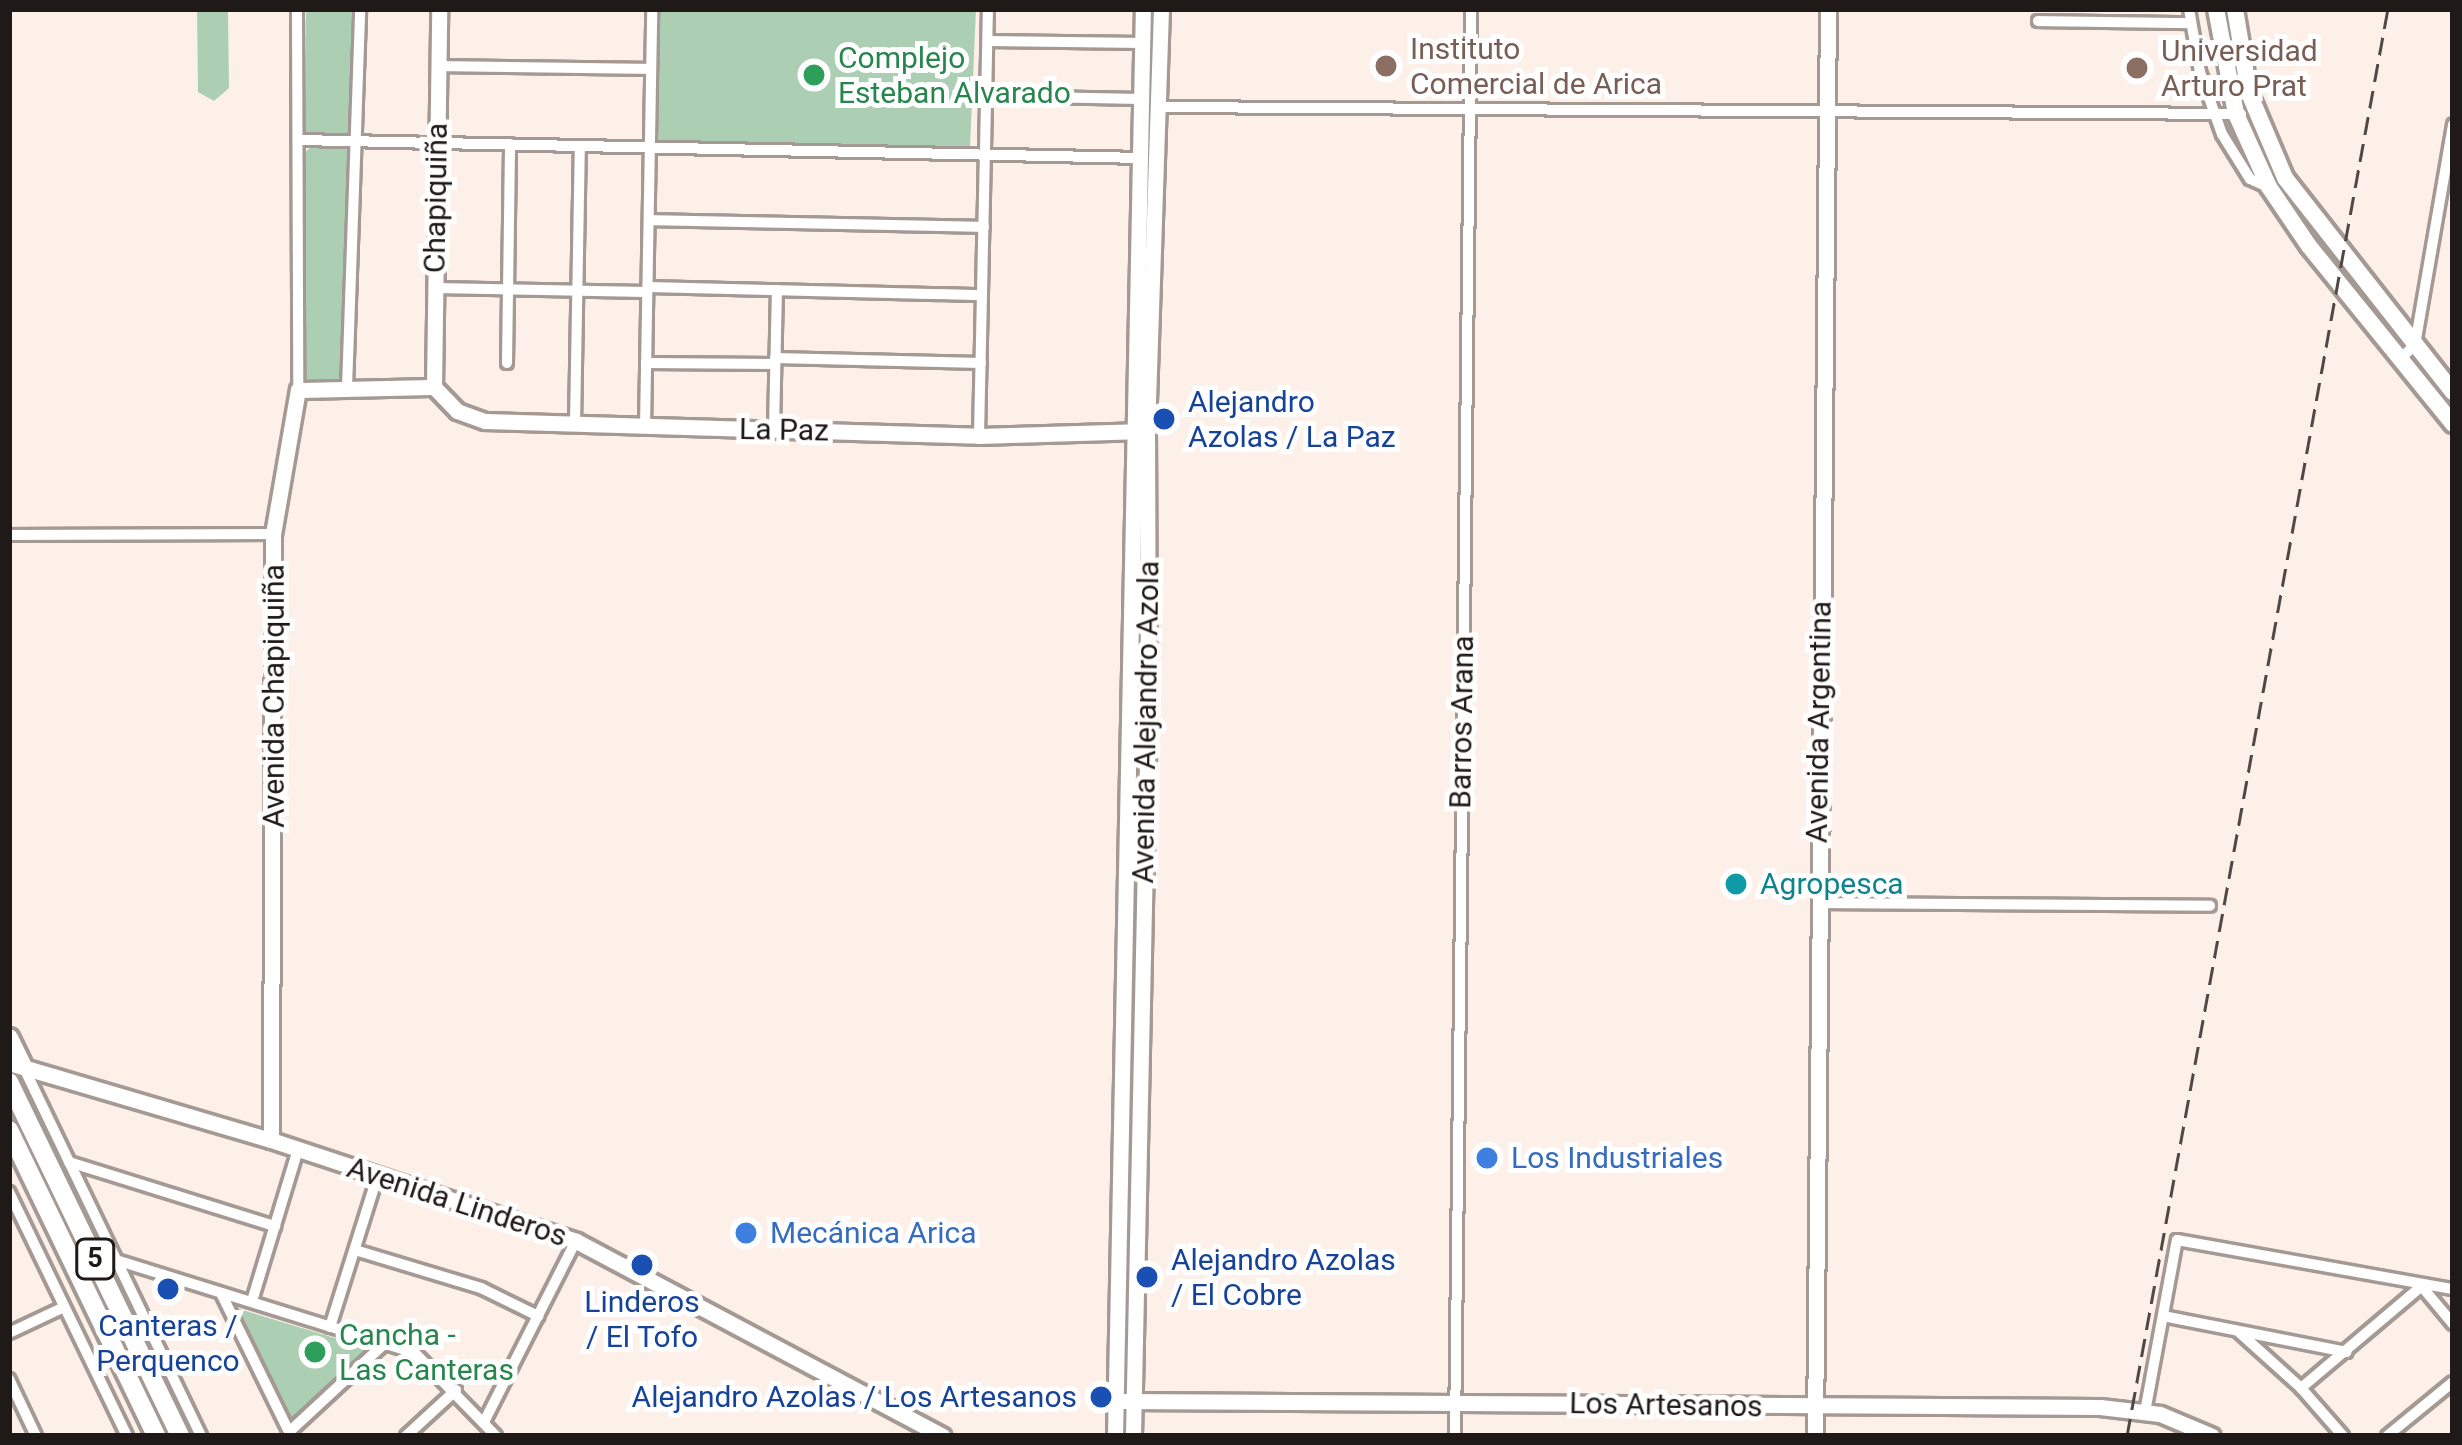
<!DOCTYPE html>
<meta charset="utf-8">
<style>
body{margin:0}
#map{position:relative;width:2462px;height:1445px;overflow:hidden;background:#fcf0e9;font-family:Roboto,sans-serif}
div>[style]{position:absolute}
.green>*{inset:0;background:#accfb4}
.roads{filter:drop-shadow(3px 0 #a59993) drop-shadow(-3px 0 #a59993) drop-shadow(0 3px #a59993) drop-shadow(0 -3px #a59993)}
.street>*{height:10px;margin:-5px;padding:0 5px;transform-origin:5px;border-radius:5px;background:#fff}
.secondary>*{height:15px;margin:-7.5px;padding:0 7.5px;transform-origin:7.5px;border-radius:7.5px;background:#fff}
.primary>*{height:16px;margin:-8px;padding:0 8px;transform-origin:8px;border-radius:8px;background:#fff}
.highway>*{height:18px;margin:-9px;padding:0 9px;transform-origin:9px;border-radius:9px;background:#fff}
.rail>*{height:3px;margin-top:-1.5px;transform-origin:0;background:repeating-linear-gradient(90deg,#4f4945 0 18px,transparent 0 27px)}
.dots>*{width:33px;height:33px;translate:-50% -50%;box-sizing:border-box;border:6px solid #fff;border-radius:50%}
span{translate:-50% -50%;white-space:nowrap;text-align:center;line-height:1.15;-webkit-text-stroke:10px #fff;paint-order:stroke}
.shield-label span{padding:3px 9px;background:#fff;border:3px solid;border-radius:9px;-webkit-text-stroke-width:0}
.shield-label{font-size:27px;color:#1f1a18;font-weight:700}
.education-label{font-size:30px;color:#785e54}
.left{translate:0 -50%;text-align:left}
.leisure-label{font-size:30px;color:#27864d}
.street-label{font-size:30px;color:#1f1a18}
.transit-label{font-size:30px;color:#164399}
.right{translate:-100% -50%;text-align:right}
.culture-label{font-size:30px;color:#0d838f}
.shop-label{font-size:30px;color:#366cbe}
.frame{position:absolute;inset:0;border:12px solid #1f1a18;pointer-events:none}
</style>
<div id="map">
<div class="green">
<div style="clip-path:polygon(197px 9px,228px 9px,229px 88px,214px 101px,198px 92px)"></div>
<div style="clip-path:polygon(306px 9px,354px 9px,350px 134px,305px 133px)"></div>
<div style="clip-path:polygon(656px 9px,976px 9px,970px 147px,653px 142px)"></div>
<div style="clip-path:polygon(312px 146px,350px 146px,343px 382px,310px 384px,304px 376px,302px 155px)"></div>
<div style="clip-path:polygon(233px 1307px,371px 1349px,292px 1426px)"></div>
</div>
<div class="roads">
<div class="street">
<div style="left:297px;top:9px;width:381px;rotate:89.8deg"></div>
<div style="left:2189px;top:9px;width:64px;rotate:80.1deg"></div>
<div style="left:2200px;top:72px;width:66px;rotate:70.5deg"></div>
<div style="left:2222px;top:134px;width:53px;rotate:58.1deg"></div>
<div style="left:2250px;top:179px;width:17px;rotate:24deg"></div>
<div style="left:2038px;top:21px;width:152px;rotate:0.8deg"></div>
<div style="left:988px;top:41px;width:154px;rotate:0.7deg"></div>
<div style="left:438px;top:66px;width:213px;rotate:0.8deg"></div>
<div style="left:987px;top:96px;width:154px;rotate:1.1deg"></div>
<div style="left:1159px;top:107px;width:1082px;rotate:0.37deg"></div>
<div style="left:298px;top:140px;width:842px;rotate:1.22deg"></div>
<div style="left:649px;top:220px;width:335px;rotate:1.2deg"></div>
<div style="left:648px;top:287px;width:334px;rotate:1.4deg"></div>
<div style="left:435px;top:288px;width:212px;rotate:1.1deg"></div>
<div style="left:775px;top:358px;width:206px;rotate:1.4deg"></div>
<div style="left:2400px;top:359px;width:21px;rotate:-43deg"></div>
<div style="left:2415px;top:345px;width:224px;rotate:-80.2deg"></div>
<div style="left:507px;top:363px;width:219px;rotate:-89.2deg"></div>
<div style="left:646px;top:363px;width:129px;rotate:0.4deg"></div>
<div style="left:347px;top:388px;width:379px;rotate:-88deg"></div>
<div style="left:575px;top:424px;width:278px;rotate:-89deg"></div>
<div style="left:645px;top:426px;width:417px;rotate:-89deg"></div>
<div style="left:774px;top:430px;width:140px;rotate:-88.8deg"></div>
<div style="left:979px;top:436px;width:427px;rotate:-88.8deg"></div>
<div style="left:9px;top:535px;width:264px;rotate:-0.2deg"></div>
<div style="left:1818px;top:903px;width:392px;rotate:0.4deg"></div>
<div style="left:23px;top:1066px;width:411px;rotate:64.3deg"></div>
<div style="left:69px;top:1162px;width:216px;rotate:17.3deg"></div>
<div style="left:9px;top:1192px;width:271px;rotate:64.2deg"></div>
<div style="left:355px;top:1250px;width:132px;rotate:16.8deg"></div>
<div style="left:481px;top:1288px;width:64px;rotate:26.2deg"></div>
<div style="left:116px;top:1260px;width:313px;rotate:17.3deg"></div>
<div style="left:415px;top:1353px;width:116px;rotate:45.7deg"></div>
<div style="left:2423px;top:1288px;width:47px;rotate:50.2deg"></div>
<div style="left:222px;top:1295px;width:157px;rotate:63.9deg"></div>
<div style="left:252px;top:1301px;width:158px;rotate:-73.1deg"></div>
<div style="left:2163px;top:1316px;width:187px;rotate:11.1deg"></div>
<div style="left:330px;top:1327px;width:159px;rotate:-72.5deg"></div>
<div style="left:9px;top:1333px;width:61px;rotate:-25.3deg"></div>
<div style="left:2240px;top:1333px;width:82px;rotate:42deg"></div>
<div style="left:2301px;top:1388px;width:64px;rotate:48.8deg"></div>
<div style="left:9px;top:1379px;width:63px;rotate:64.7deg"></div>
<div style="left:2301px;top:1388px;width:161px;rotate:-40.2deg"></div>
<div style="left:2145px;top:1412px;width:175px;rotate:-79.5deg"></div>
<div style="left:2177px;top:1240px;width:280px;rotate:10.1deg"></div>
<div style="left:484px;top:1422px;width:203px;rotate:-63.1deg"></div>
<div style="left:289px;top:1432px;width:131px;rotate:-42.8deg"></div>
<div style="left:406px;top:1436px;width:68px;rotate:-42.6deg"></div>
<div style="left:1455px;top:1436px;width:1427px;rotate:-89.36deg"></div>
<div style="left:2387px;top:1436px;width:85px;rotate:-39.3deg"></div>
</div>
<div class="secondary">
<div style="left:434px;top:387px;width:33px;rotate:46deg"></div>
<div style="left:457px;top:411px;width:30px;rotate:20deg"></div>
<div style="left:485px;top:421px;width:494px;rotate:1.7deg"></div>
<div style="left:979px;top:436px;width:165px;rotate:-1.7deg"></div>
<div style="left:434px;top:387px;width:378px;rotate:-89.2deg"></div>
<div style="left:9px;top:1063px;width:273px;rotate:16.4deg"></div>
<div style="left:271px;top:1140px;width:321px;rotate:18.3deg"></div>
<div style="left:576px;top:1241px;width:415px;rotate:28deg"></div>
<div style="left:271px;top:1140px;width:606px;rotate:-89.81deg"></div>
<div style="left:273px;top:534px;width:146px;rotate:-80.2deg"></div>
<div style="left:298px;top:390px;width:136px;rotate:-1.3deg"></div>
<div style="left:1124px;top:1401px;width:976px;rotate:0.35deg"></div>
<div style="left:2100px;top:1407px;width:60px;rotate:6.7deg"></div>
<div style="left:2160px;top:1414px;width:56px;rotate:22.9deg"></div>
<div style="left:1115px;top:1436px;width:1427px;rotate:-88.88deg"></div>
<div style="left:1133px;top:1436px;width:724px;rotate:-88.81deg"></div>
<div style="left:1148px;top:712px;width:281px;rotate:-90.2deg"></div>
<div style="left:1147px;top:431px;width:422px;rotate:-88.1deg"></div>
<div style="left:1815px;top:1436px;width:1427px;rotate:-89.48deg"></div>
</div>
<div class="primary">
<div style="left:2216px;top:9px;width:107px;rotate:79.2deg"></div>
<div style="left:2236px;top:114px;width:80px;rotate:65.7deg"></div>
<div style="left:2269px;top:187px;width:71px;rotate:55.9deg"></div>
<div style="left:2309px;top:246px;width:229px;rotate:51deg"></div>
<div style="left:2235px;top:9px;width:85px;rotate:80.5deg"></div>
<div style="left:2249px;top:93px;width:92px;rotate:67deg"></div>
<div style="left:2285px;top:178px;width:272px;rotate:51.9deg"></div>
</div>
<div class="highway">
<div style="left:9px;top:1038px;width:30px;rotate:64deg"></div>
<div style="left:9px;top:1082px;width:393px;rotate:64.2deg"></div>
<div style="left:9px;top:1130px;width:339px;rotate:64.3deg"></div>
</div>
</div>
<div class="rail">
<div style="left:2127px;top:1436px;width:1451px;rotate:-79.64deg"></div>
</div>
<div class="dots">
<div style="left:1386px;top:66px;background:#8d6e63"></div>
<div style="left:2137px;top:68px;background:#8d6e63"></div>
<div style="left:814px;top:75px;background:#2e9e5b"></div>
<div style="left:1164px;top:419px;background:#1a4fb4"></div>
<div style="left:1736px;top:884px;background:#0f9aa8"></div>
<div style="left:1487px;top:1158px;background:#3f7fe0"></div>
<div style="left:746px;top:1233px;background:#3f7fe0"></div>
<div style="left:642px;top:1265px;background:#1a4fb4"></div>
<div style="left:1147px;top:1277px;background:#1a4fb4"></div>
<div style="left:168px;top:1289px;background:#1a4fb4"></div>
<div style="left:315px;top:1352px;background:#2e9e5b"></div>
<div style="left:1101px;top:1397px;background:#1a4fb4"></div>
</div>
<div class="shield-label">
<span style="left:95px;top:1259px">5</span>
</div>
<div class="education-label">
<span class="left" style="left:1410px;top:66px">Instituto<br>Comercial de Arica</span>
<span class="left" style="left:2161px;top:68px">Universidad<br>Arturo Prat</span>
</div>
<div class="leisure-label">
<span class="left" style="left:838px;top:75px">Complejo<br>Esteban Alvarado</span>
<span class="left" style="left:339px;top:1352px">Cancha -<br>Las Canteras</span>
</div>
<div class="street-label">
<span style="left:436px;top:198px;rotate:-89deg">Chapiquiña</span>
<span style="left:784px;top:430px;rotate:1deg">La Paz</span>
<span style="left:274px;top:696px;rotate:-90deg">Avenida Chapiquiña</span>
<span style="left:1146px;top:722px;rotate:-89deg">Avenida Alejandro Azola</span>
<span style="left:1462px;top:722px;rotate:-89deg">Barros Arana</span>
<span style="left:1819px;top:722px;rotate:-89deg">Avenida Argentina</span>
<span style="left:457px;top:1202px;rotate:18deg">Avenida Linderos</span>
<span style="left:1666px;top:1405px;rotate:1deg">Los Artesanos</span>
</div>
<div class="transit-label">
<span class="left" style="left:1188px;top:419px">Alejandro<br>Azolas / La Paz</span>
<span class="left" style="left:1171px;top:1277px">Alejandro Azolas<br>/ El Cobre</span>
<span style="left:642px;top:1319px">Linderos<br>/ El Tofo</span>
<span style="left:168px;top:1343px">Canteras /<br>Perquenco</span>
<span class="right" style="left:1077px;top:1397px">Alejandro Azolas / Los Artesanos</span>
</div>
<div class="culture-label">
<span class="left" style="left:1760px;top:884px">Agropesca</span>
</div>
<div class="shop-label">
<span class="left" style="left:1511px;top:1158px">Los Industriales</span>
<span class="left" style="left:770px;top:1233px">Mecánica Arica</span>
</div>
<div class="frame"></div>
</div>
